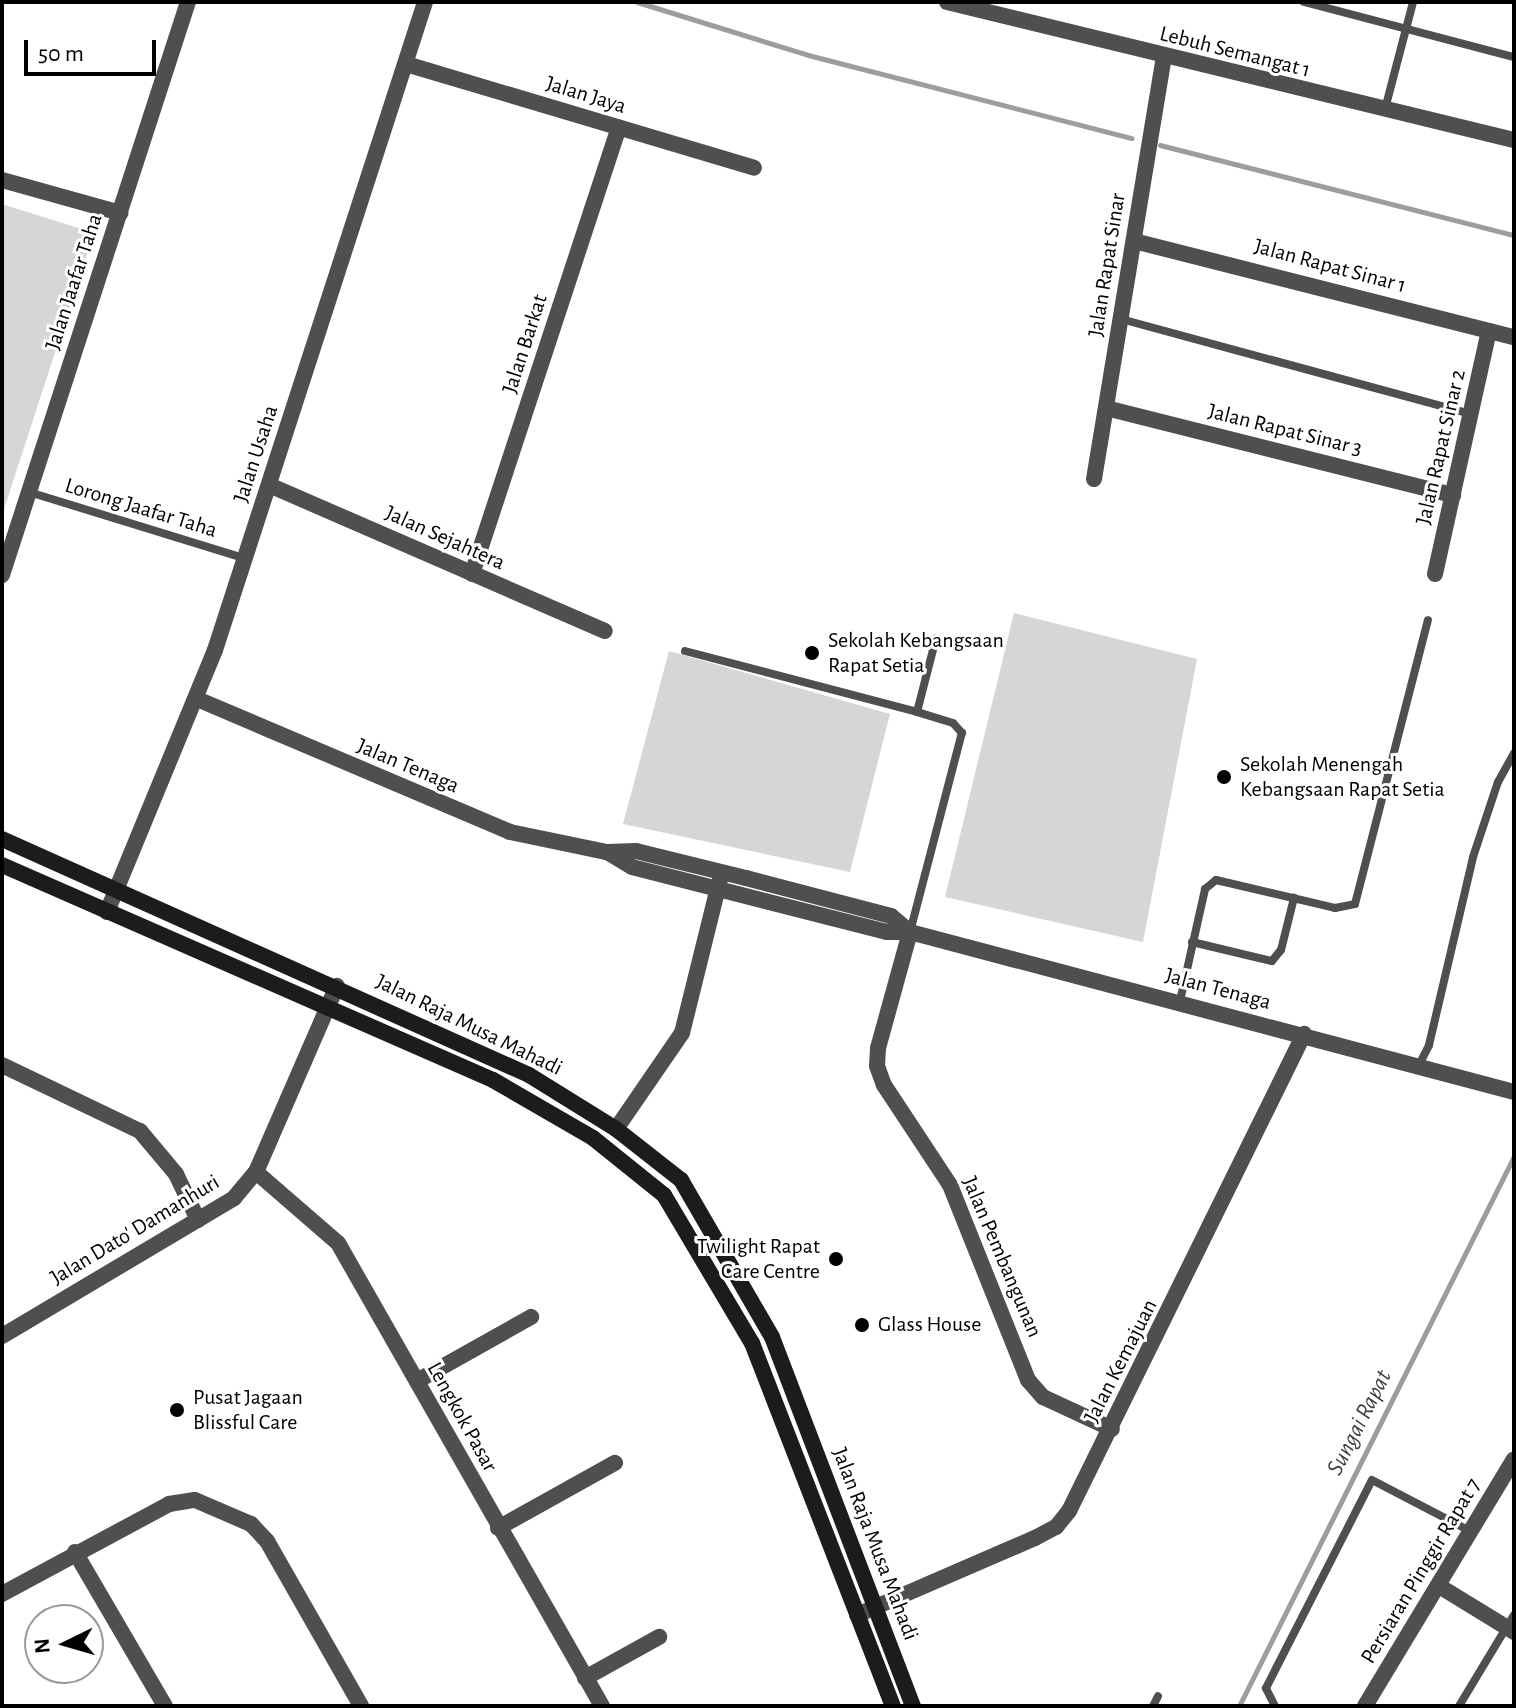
<!DOCTYPE html>
<style>
body{margin:0}
#map{position:relative;width:1516px;height:1708px;overflow:hidden;background:#fff;font-family:"Alegreya Sans",sans-serif}
div>[style]{position:absolute}
.green>*{inset:0;background:#d6d6d6}
.stream>*{height:5px;margin:-2.5px;padding:0 2.5px;transform-origin:2.5px;border-radius:2.5px;background:#9d9d9d}
.service>*{height:8px;margin:-4px;padding:0 4px;transform-origin:4px;border-radius:4px;background:#4f4f4f}
.minor>*{height:16px;margin:-8px;padding:0 8px;transform-origin:8px;border-radius:8px;background:#4f4f4f}
.secondary>*{height:16px;margin:-8px;padding:0 8px;transform-origin:8px;border-radius:8px;background:#1c1c1c}
.dots>*{width:22px;height:22px;translate:-50% -50%;box-sizing:border-box;border:4px solid #fff;border-radius:50%}
span{translate:-50% -50%;white-space:nowrap;text-align:center;line-height:1.15;-webkit-text-stroke:6px #fff;paint-order:stroke}
.street-label{font-size:22px;color:#000}
.poi-label{font-size:22px;color:#000}
.left{translate:0 -50%;text-align:left}
.right{translate:-100% -50%;text-align:right}
.water-label{font-size:24px;color:#3e3e3e;font-style:italic}
.frame{position:absolute;inset:0;border:4px solid #000;pointer-events:none}
.north{position:absolute;left:24px;top:1604px;width:80px;height:80px;box-sizing:border-box;background:#fff;border:2px solid #999;border-radius:50%;rotate:265deg;font-size:22px;font-weight:700;line-height:32px;text-align:center;color:#000}
.north::after{content:'';display:block;margin:auto;width:28px;height:36px;background:#000;clip-path:polygon(50% 0,100% 100%,50% 72%,0 100%)}
.scale{position:absolute;left:24px;top:40px;width:132px;height:36px;box-sizing:border-box;border:4px solid #000;border-top:0;padding-left:10px;font-size:24px;line-height:28px;white-space:nowrap;color:#000;-webkit-text-stroke:6px #fff;paint-order:stroke}
</style>
<div id="map">
<div class="green">
<div style="clip-path:polygon(2px 204px,94px 233px,3px 512px,2px 512px)"></div>
<div style="clip-path:polygon(1014px 613px,1197px 659px,1143px 942px,945px 897px)"></div>
<div style="clip-path:polygon(669px 651px,890px 714px,850px 872px,623px 824px)"></div>
</div>
<div class="stream">
<div style="left:637px;top:2px;width:179px;rotate:17.2deg"></div>
<div style="left:808px;top:55px;width:334px;rotate:14.4deg"></div>
<div style="left:1160px;top:145px;width:365px;rotate:14.3deg"></div>
<div style="left:1239px;top:1706px;width:615px;rotate:-63.43deg"></div>
</div>
<div class="service">
<div style="left:1304px;top:2px;width:217px;rotate:14.7deg"></div>
<div style="left:1385px;top:109px;width:111px;rotate:-75.3deg"></div>
<div style="left:1121px;top:319px;width:362px;rotate:15.2deg"></div>
<div style="left:29px;top:492px;width:224px;rotate:17.1deg"></div>
<div style="left:685px;top:651px;width:240px;rotate:14.7deg"></div>
<div style="left:910px;top:932px;width:206px;rotate:-75.4deg"></div>
<div style="left:962px;top:733px;width:13px;rotate:-132deg"></div>
<div style="left:953px;top:723px;width:38px;rotate:-163deg"></div>
<div style="left:917px;top:712px;width:76px;rotate:-75.6deg"></div>
<div style="left:1192px;top:942px;width:82px;rotate:13.4deg"></div>
<div style="left:1272px;top:961px;width:14px;rotate:-51deg"></div>
<div style="left:1281px;top:950px;width:54px;rotate:-76deg"></div>
<div style="left:1180px;top:1001px;width:115px;rotate:-77.4deg"></div>
<div style="left:1205px;top:889px;width:14px;rotate:-39deg"></div>
<div style="left:1216px;top:880px;width:122px;rotate:13.2deg"></div>
<div style="left:1335px;top:908px;width:20px;rotate:-11deg"></div>
<div style="left:1355px;top:904px;width:293px;rotate:-75.6deg"></div>
<div style="left:1419px;top:1065px;width:22px;rotate:-63deg"></div>
<div style="left:1429px;top:1045px;width:193px;rotate:-76.8deg"></div>
<div style="left:1473px;top:857px;width:79px;rotate:-71.6deg"></div>
<div style="left:1498px;top:782px;width:33px;rotate:-61deg"></div>
<div style="left:1153px;top:1706px;width:11px;rotate:-63deg"></div>
<div style="left:1275px;top:1706px;width:20px;rotate:-117deg"></div>
<div style="left:1266px;top:1688px;width:233px;rotate:-63deg"></div>
<div style="left:1372px;top:1480px;width:110px;rotate:27.5deg"></div>
<div style="left:1459px;top:1706px;width:106px;rotate:-58.9deg"></div>
</div>
<div class="minor">
<div style="left:947px;top:2px;width:584px;rotate:13.68deg"></div>
<div style="left:406px;top:64px;width:363px;rotate:16.6deg"></div>
<div style="left:2px;top:180px;width:123px;rotate:15.6deg"></div>
<div style="left:1134px;top:241px;width:392px;rotate:14.2deg"></div>
<div style="left:1106px;top:408px;width:358px;rotate:14.1deg"></div>
<div style="left:1094px;top:479px;width:427px;rotate:-80.6deg"></div>
<div style="left:269px;top:485px;width:366px;rotate:23.5deg"></div>
<div style="left:472px;top:574px;width:470px;rotate:-71.8deg"></div>
<div style="left:1435px;top:574px;width:249px;rotate:-77.5deg"></div>
<div style="left:2px;top:575px;width:602px;rotate:-72.02deg"></div>
<div style="left:197px;top:699px;width:340px;rotate:23deg"></div>
<div style="left:510px;top:832px;width:99px;rotate:11.7deg"></div>
<div style="left:607px;top:852px;width:29px;rotate:-2deg"></div>
<div style="left:636px;top:851px;width:113px;rotate:13.8deg"></div>
<div style="left:746px;top:878px;width:150px;rotate:14.7deg"></div>
<div style="left:891px;top:916px;width:25px;rotate:40deg"></div>
<div style="left:607px;top:852px;width:29px;rotate:31deg"></div>
<div style="left:632px;top:867px;width:263px;rotate:14.3deg"></div>
<div style="left:887px;top:932px;width:23px"></div>
<div style="left:910px;top:932px;width:625px;rotate:14.84deg"></div>
<div style="left:107px;top:912px;width:283px;rotate:-67.6deg"></div>
<div style="left:215px;top:650px;width:681px;rotate:-72.04deg"></div>
<div style="left:910px;top:932px;width:120px;rotate:105.4deg"></div>
<div style="left:878px;top:1048px;width:18px;rotate:93deg"></div>
<div style="left:877px;top:1066px;width:20px;rotate:70deg"></div>
<div style="left:884px;top:1085px;width:120px;rotate:56.6deg"></div>
<div style="left:950px;top:1185px;width:210px;rotate:68.2deg"></div>
<div style="left:1028px;top:1380px;width:23px;rotate:49deg"></div>
<div style="left:1043px;top:1397px;width:76px;rotate:24.9deg"></div>
<div style="left:2px;top:1065px;width:153px;rotate:25.6deg"></div>
<div style="left:140px;top:1131px;width:56px;rotate:50.1deg"></div>
<div style="left:176px;top:1174px;width:51px;rotate:64.4deg"></div>
<div style="left:616px;top:1129px;width:116px;rotate:-55.5deg"></div>
<div style="left:682px;top:1033px;width:158px;rotate:-76.1deg"></div>
<div style="left:256px;top:1172px;width:108px;rotate:40.9deg"></div>
<div style="left:338px;top:1243px;width:533px;rotate:60.31deg"></div>
<div style="left:2px;top:1336px;width:270px;rotate:-30.7deg"></div>
<div style="left:234px;top:1198px;width:34px;rotate:-50deg"></div>
<div style="left:256px;top:1172px;width:203px;rotate:-66.5deg"></div>
<div style="left:417px;top:1381px;width:131px;rotate:-29.3deg"></div>
<div style="left:498px;top:1528px;width:134px;rotate:-29.1deg"></div>
<div style="left:75px;top:1552px;width:178px;rotate:59.7deg"></div>
<div style="left:1439px;top:1586px;width:88px;rotate:31.5deg"></div>
<div style="left:2px;top:1594px;width:190px;rotate:-28.3deg"></div>
<div style="left:169px;top:1504px;width:26px;rotate:-9deg"></div>
<div style="left:195px;top:1500px;width:61px;rotate:23.2deg"></div>
<div style="left:251px;top:1524px;width:23px;rotate:47deg"></div>
<div style="left:267px;top:1541px;width:190px;rotate:60.3deg"></div>
<div style="left:857px;top:1615px;width:194px;rotate:-23.4deg"></div>
<div style="left:1035px;top:1538px;width:24px;rotate:-28deg"></div>
<div style="left:1056px;top:1527px;width:21px;rotate:-51deg"></div>
<div style="left:1069px;top:1511px;width:532px;rotate:-63.77deg"></div>
<div style="left:585px;top:1678px;width:85px;rotate:-29deg"></div>
<div style="left:1365px;top:1706px;width:288px;rotate:-58.9deg"></div>
</div>
<div class="secondary">
<div style="left:2px;top:839px;width:577px;rotate:24.12deg"></div>
<div style="left:529px;top:1075px;width:102px;rotate:31.8deg"></div>
<div style="left:616px;top:1129px;width:83px;rotate:38.1deg"></div>
<div style="left:681px;top:1180px;width:181px;rotate:59.9deg"></div>
<div style="left:772px;top:1337px;width:395px;rotate:69.1deg"></div>
<div style="left:2px;top:865px;width:536px;rotate:23.65deg"></div>
<div style="left:493px;top:1080px;width:116px;rotate:30.1deg"></div>
<div style="left:593px;top:1138px;width:91px;rotate:38.8deg"></div>
<div style="left:664px;top:1195px;width:172px;rotate:59.3deg"></div>
<div style="left:752px;top:1343px;width:389px;rotate:68.8deg"></div>
</div>
<div class="dots">
<div style="left:812px;top:653px;background:#000"></div>
<div style="left:1224px;top:777px;background:#000"></div>
<div style="left:836px;top:1259px;background:#000"></div>
<div style="left:862px;top:1325px;background:#000"></div>
<div style="left:177px;top:1410px;background:#000"></div>
</div>
<div class="street-label">
<span style="left:1235px;top:52px;rotate:14deg">Lebuh Semangat 1</span>
<span style="left:586px;top:95px;rotate:17deg">Jalan Jaya</span>
<span style="left:1107px;top:265px;rotate:-81deg">Jalan Rapat Sinar</span>
<span style="left:1330px;top:266px;rotate:15deg">Jalan Rapat Sinar 1</span>
<span style="left:74px;top:282px;rotate:-72deg">Jalan Jaafar Taha</span>
<span style="left:525px;top:344px;rotate:-72deg">Jalan Barkat</span>
<span style="left:1285px;top:430px;rotate:14deg">Jalan Rapat Sinar 3</span>
<span style="left:1441px;top:447px;rotate:-77deg">Jalan Rapat Sinar 2</span>
<span style="left:256px;top:454px;rotate:-72deg">Jalan Usaha</span>
<span style="left:141px;top:508px;rotate:17deg">Lorong Jaafar Taha</span>
<span style="left:445px;top:538px;rotate:24deg">Jalan Sejahtera</span>
<span style="left:408px;top:766px;rotate:23deg">Jalan Tenaga</span>
<span style="left:1218px;top:989px;rotate:15deg">Jalan Tenaga</span>
<span style="left:469px;top:1025px;rotate:26deg">Jalan Raja Musa Mahadi</span>
<span style="left:135px;top:1230px;rotate:-31deg">Jalan Dato' Damanhuri</span>
<span style="left:1002px;top:1257px;rotate:67deg">Jalan Pembangunan</span>
<span style="left:1121px;top:1361px;rotate:-63deg">Jalan Kemajuan</span>
<span style="left:462px;top:1417px;rotate:61deg">Lengkok Pasar</span>
<span style="left:875px;top:1544px;rotate:69deg">Jalan Raja Musa Mahadi</span>
<span style="left:1421px;top:1571px;rotate:-59deg">Persiaran Pinggir Rapat 7</span>
</div>
<div class="poi-label">
<span class="left" style="left:828px;top:653px">Sekolah Kebangsaan<br>Rapat Setia</span>
<span class="left" style="left:1240px;top:777px">Sekolah Menengah<br>Kebangsaan Rapat Setia</span>
<span class="right" style="left:820px;top:1259px">Twilight Rapat<br>Care Centre</span>
<span class="left" style="left:878px;top:1325px">Glass House</span>
<span class="left" style="left:193px;top:1410px">Pusat Jagaan<br>Blissful Care</span>
</div>
<div class="water-label">
<span style="left:1360px;top:1423px;rotate:-63deg">Sungai Rapat</span>
</div>
<div class="frame"></div>
<div class="north">N</div>
<div class="scale">50 m</div>
</div>
